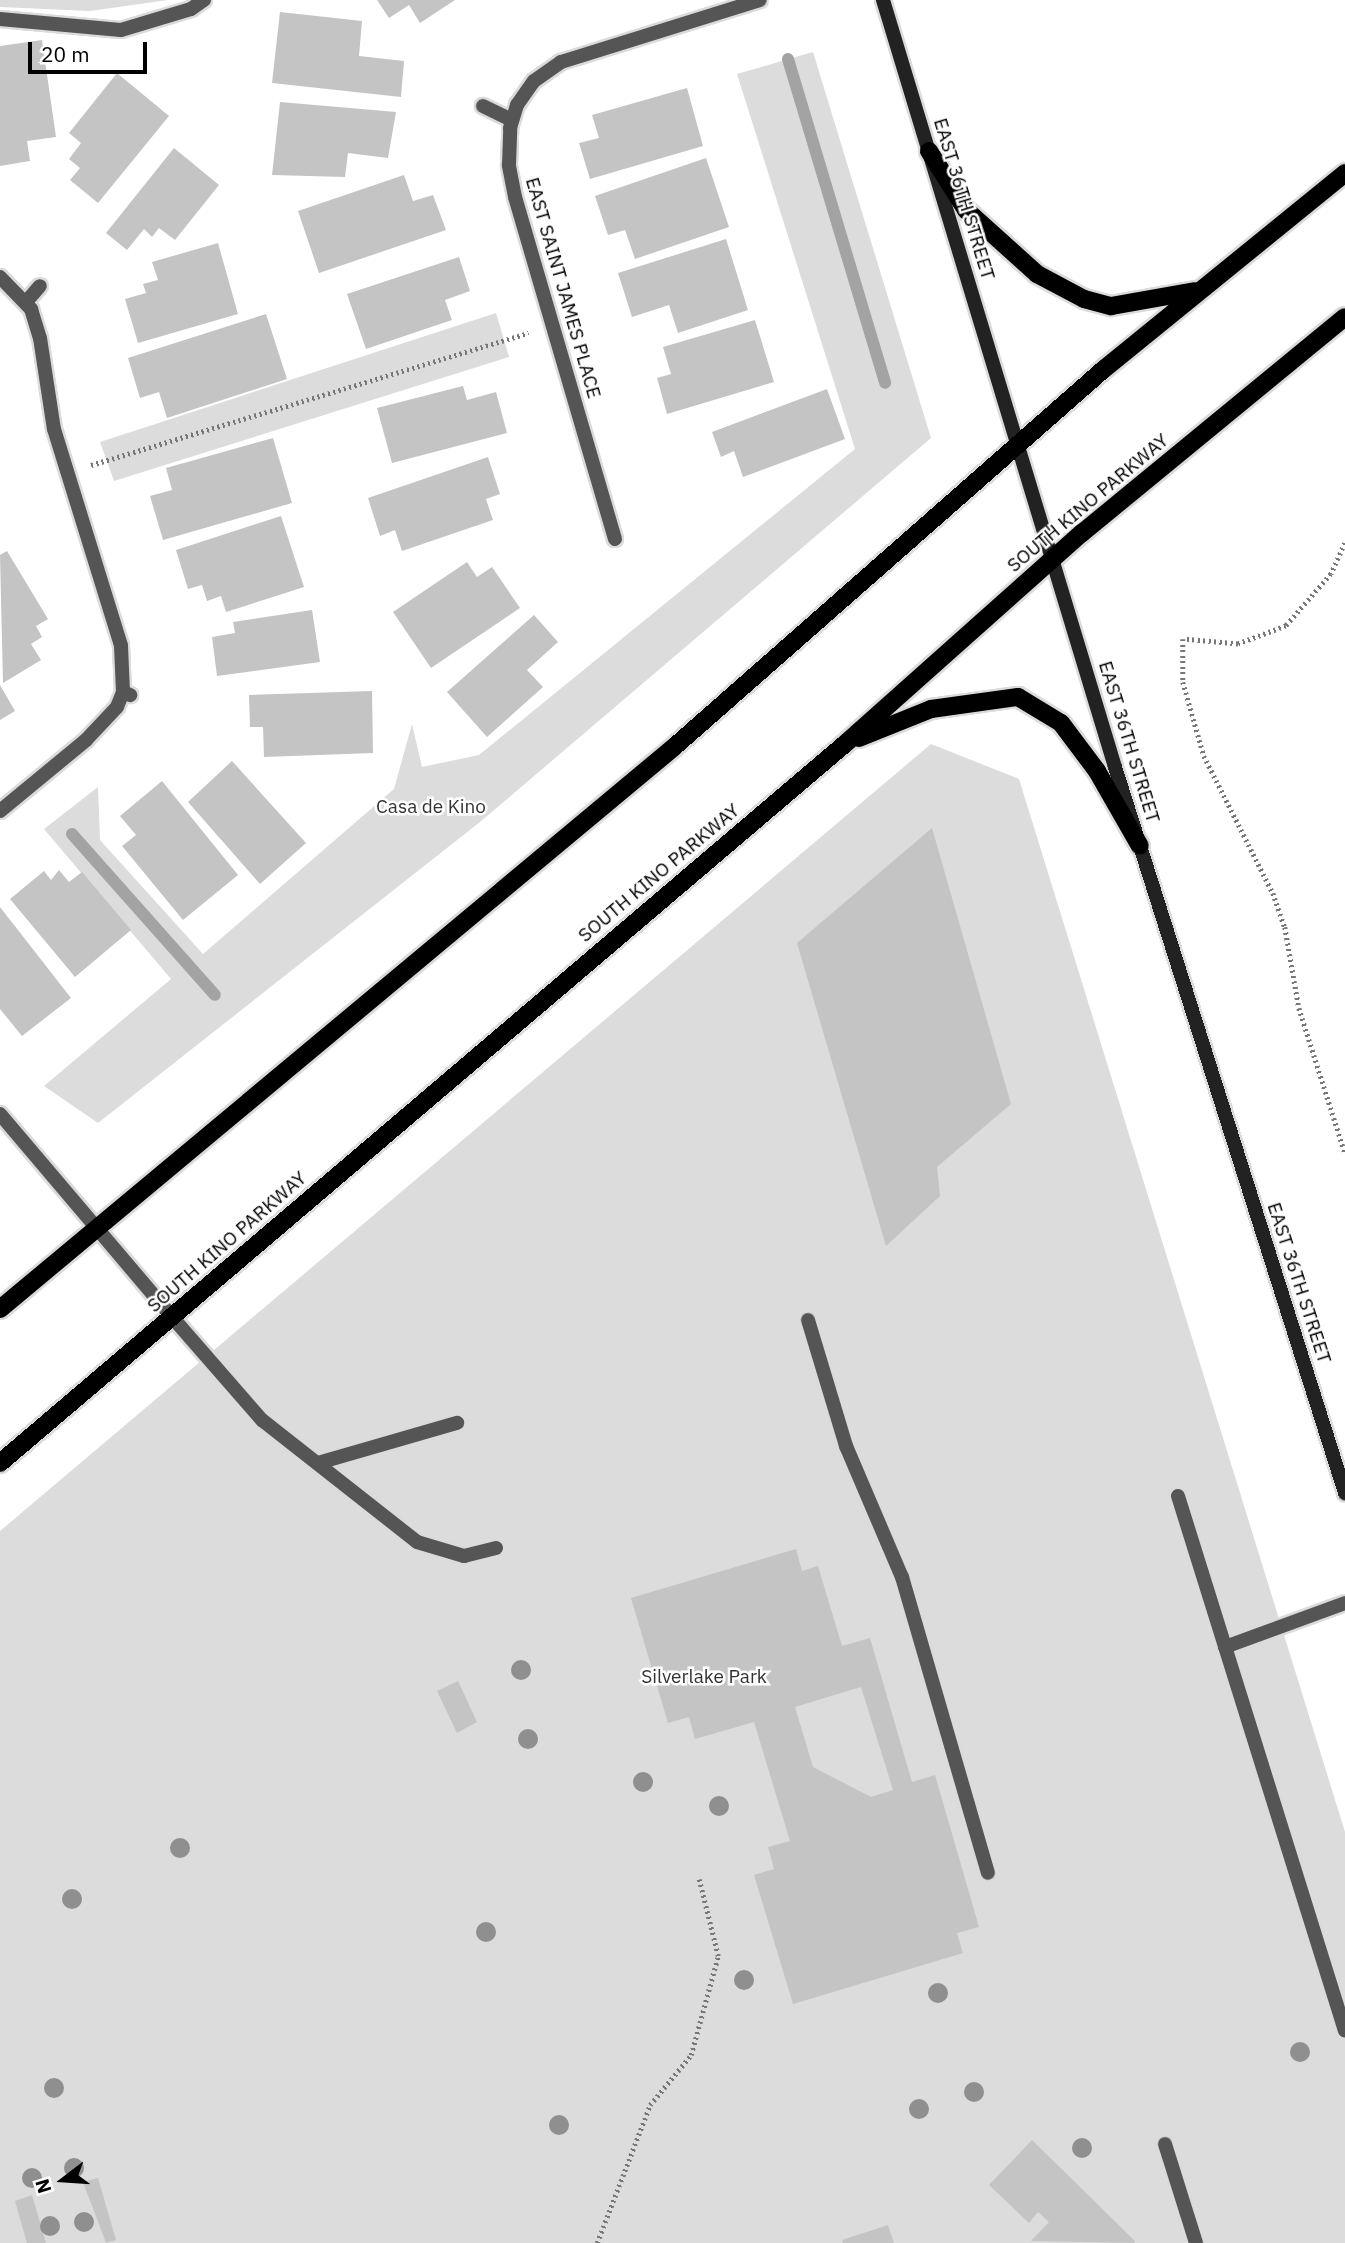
<!DOCTYPE html>
<style>
body{margin:0}
#map{position:relative;width:1345px;height:2243px;overflow:hidden;background:#fff;font-family:"IBM Plex Sans",sans-serif}
div>[style]{position:absolute}
.green>*{inset:0;background:#dcdcdc}
.stream>*{height:12px;margin:-6px;padding:0 6px;transform-origin:6px;border-radius:6px;background:#a3a3a3}
.building>*{inset:0;background:#c4c4c4}
.path>*{height:4.5px;margin-top:-2.25px;transform-origin:0;background:repeating-linear-gradient(90deg,#777 0 2px,transparent 0 5.5px)}
.roads{filter:drop-shadow(2px 0 #dbdbdb) drop-shadow(-2px 0 #dbdbdb) drop-shadow(0 2px #dbdbdb) drop-shadow(0 -2px #dbdbdb)}
.lane>*{height:14px;margin:-7px;padding:0 7px;transform-origin:7px;border-radius:7px;background:#555}
.street>*{height:14px;margin:-7px;padding:0 7px;transform-origin:7px;border-radius:7px;background:#555}
.secondary>*{height:14px;margin:-7px;padding:0 7px;transform-origin:7px;border-radius:7px;background:#222}
.primary>*{height:18px;margin:-9px;padding:0 9px;transform-origin:9px;border-radius:9px;background:#000}
.trees>*{width:20px;height:20px;margin:-10px;border-radius:50%;background:#8f8f8f}
span{translate:-50% -50%;white-space:nowrap;text-align:center;line-height:1.15;-webkit-text-stroke:5px #fff;paint-order:stroke}
.street-label{font-size:19px;color:#000}
.park-label{font-size:19px;color:#333}
.north{position:absolute;left:28px;top:2145px;width:70px;height:70px;-webkit-text-stroke:5px #fff;paint-order:stroke;rotate:253deg;font-size:19px;font-weight:700;line-height:28px;text-align:center;color:#000}
.north::after{content:'';display:block;margin:auto;width:24px;height:32px;background:#000;clip-path:polygon(50% 0,100% 100%,50% 72%,0 100%)}
.scale{position:absolute;left:28px;top:42px;width:119px;height:32px;box-sizing:border-box;border:4px solid #000;border-top:0;padding-left:9px;font-size:21px;line-height:24px;white-space:nowrap;color:#000;-webkit-text-stroke:5px #fff;paint-order:stroke}
</style>
<div id="map">
<div class="green">
<div style="clip-path:polygon(0 0,168px 0,90px 11px,0 7px)"></div>
<div style="clip-path:polygon(813px 52px,931px 438px,480px 822px,98px 1123px,44px 1086px,171px 979px,44px 829px,98px 787px,100px 840px,203px 954px,394px 789px,412px 724px,422px 767px,479px 755px,855px 449px,737px 74px)"></div>
<div style="clip-path:polygon(496px 313px,509px 357px,114px 481px,100px 442px)"></div>
<div style="clip-path:polygon(931px 744px,1019px 779px,1345px 1832px,1345px 2243px,0 2243px,0 1531px)"></div>
</div>
<div class="stream">
<div style="left:788px;top:59px;width:338px;rotate:73.3deg"></div>
<div style="left:72px;top:834px;width:215px;rotate:48.4deg"></div>
</div>
<div class="building">
<div style="clip-path:polygon(377px 0,455px 0,420px 23px,409px 5px,389px 18px)"></div>
<div style="clip-path:polygon(280px 12px,362px 21px,359px 56px,404px 61px,401px 97px,272px 83px)"></div>
<div style="clip-path:polygon(42px 40px,56px 137px,27px 141px,30px 161px,0 166px,0 46px)"></div>
<div style="clip-path:polygon(117px 73px,169px 116px,98px 203px,70px 180px,80px 168px,69px 159px,81px 143px,69px 133px)"></div>
<div style="clip-path:polygon(687px 88px,703px 146px,590px 179px,579px 143px,599px 138px,592px 115px)"></div>
<div style="clip-path:polygon(280px 102px,396px 112px,388px 158px,348px 153px,345px 177px,272px 175px)"></div>
<div style="clip-path:polygon(174px 148px,219px 185px,175px 240px,159px 228px,152px 237px,144px 229px,127px 250px,106px 233px)"></div>
<div style="clip-path:polygon(706px 158px,729px 227px,635px 259px,625px 230px,608px 235px,595px 196px)"></div>
<div style="clip-path:polygon(404px 175px,413px 201px,433px 195px,446px 230px,319px 273px,298px 211px)"></div>
<div style="clip-path:polygon(726px 239px,748px 310px,678px 333px,669px 305px,632px 317px,618px 273px)"></div>
<div style="clip-path:polygon(218px 243px,238px 314px,138px 343px,125px 299px,146px 293px,143px 284px,158px 280px,152px 262px)"></div>
<div style="clip-path:polygon(459px 257px,470px 291px,445px 300px,452px 320px,366px 349px,347px 294px)"></div>
<div style="clip-path:polygon(266px 314px,287px 379px,167px 418px,159px 392px,140px 398px,128px 358px)"></div>
<div style="clip-path:polygon(755px 320px,774px 382px,667px 414px,657px 378px,671px 374px,663px 347px)"></div>
<div style="clip-path:polygon(463px 386px,467px 400px,496px 392px,507px 433px,392px 463px,377px 408px)"></div>
<div style="clip-path:polygon(827px 389px,845px 439px,743px 477px,734px 451px,721px 457px,712px 432px)"></div>
<div style="clip-path:polygon(273px 438px,292px 503px,163px 540px,150px 496px,172px 490px,166px 468px)"></div>
<div style="clip-path:polygon(488px 457px,500px 494px,486px 499px,493px 520px,402px 551px,395px 530px,380px 536px,368px 498px)"></div>
<div style="clip-path:polygon(281px 516px,304px 587px,226px 612px,221px 596px,207px 601px,202px 585px,188px 589px,176px 550px)"></div>
<div style="clip-path:polygon(7px 551px,48px 619px,36px 626px,42px 637px,31px 644px,41px 660px,3px 683px,0 555px)"></div>
<div style="clip-path:polygon(467px 562px,477px 577px,492px 567px,520px 608px,431px 668px,393px 612px)"></div>
<div style="clip-path:polygon(312px 610px,320px 662px,217px 676px,212px 637px,235px 633px,233px 622px)"></div>
<div style="clip-path:polygon(534px 615px,558px 642px,527px 670px,543px 687px,487px 737px,447px 692px)"></div>
<div style="clip-path:polygon(0 685px,15px 711px,0 720px)"></div>
<div style="clip-path:polygon(372px 691px,373px 753px,264px 757px,263px 727px,250px 727px,249px 695px)"></div>
<div style="clip-path:polygon(232px 761px,306px 843px,260px 884px,188px 802px)"></div>
<div style="clip-path:polygon(162px 781px,238px 875px,183px 920px,122px 846px,136px 835px,120px 816px)"></div>
<div style="clip-path:polygon(932px 828px,1011px 1104px,937px 1167px,940px 1196px,886px 1246px,797px 943px)"></div>
<div style="clip-path:polygon(59px 870px,69px 882px,82px 872px,131px 930px,75px 977px,10px 899px,44px 871px,51px 880px)"></div>
<div style="clip-path:polygon(0 907px,71px 998px,22px 1036px,0 1009px)"></div>
<div style="clip-path:polygon(evenodd,796px 1549px,802px 1571px,818px 1566px,842px 1646px,870px 1638px,912px 1782px,935px 1775px,979px 1927px,957px 1933px,963px 1953px,793px 2004px,754px 1875px,774px 1869px,768px 1847px,790px 1841px,754px 1722px,695px 1739px,689px 1717px,668px 1723px,631px 1598px,796px 1549px,861px 1687px,893px 1790px,871px 1797px,813px 1767px,795px 1707px,861px 1687px)"></div>
<div style="clip-path:polygon(458px 1681px,477px 1722px,457px 1733px,437px 1691px)"></div>
<div style="clip-path:polygon(1032px 2140px,1134px 2240px,1135px 2243px,1031px 2241px,1049px 2222px,1038px 2212px,1029px 2223px,989px 2185px)"></div>
<div style="clip-path:polygon(98px 2178px,116px 2240px,106px 2243px,83px 2182px)"></div>
<div style="clip-path:polygon(32px 2195px,46px 2243px,27px 2243px,15px 2201px)"></div>
<div style="clip-path:polygon(888px 2225px,894px 2243px,843px 2243px,842px 2240px)"></div>
</div>
<div class="path">
<div style="left:91px;top:465px;width:457px;rotate:-16.8deg"></div>
<div style="left:1345px;top:543px;width:34px;rotate:114deg"></div>
<div style="left:1331px;top:574px;width:69px;rotate:130.9deg"></div>
<div style="left:1286px;top:626px;width:51px;rotate:159.4deg"></div>
<div style="left:1238px;top:644px;width:55px;rotate:-174.8deg"></div>
<div style="left:1183px;top:639px;width:43px;rotate:90deg"></div>
<div style="left:1183px;top:682px;width:77px;rotate:74.2deg"></div>
<div style="left:1204px;top:756px;width:153px;rotate:63.3deg"></div>
<div style="left:1273px;top:893px;width:36px;rotate:71deg"></div>
<div style="left:1285px;top:927px;width:82px;rotate:80.2deg"></div>
<div style="left:1299px;top:1008px;width:152px;rotate:72.4deg"></div>
<div style="left:597px;top:2243px;width:148px;rotate:-69deg"></div>
<div style="left:650px;top:2105px;width:65px;rotate:-50.6deg"></div>
<div style="left:691px;top:2055px;width:103px;rotate:-74.7deg"></div>
<div style="left:718px;top:1956px;width:79px;rotate:-103.9deg"></div>
</div>
<div class="roads">
<div class="lane">
<div style="left:0;top:19px;width:121px;rotate:5.2deg"></div>
<div style="left:121px;top:30px;width:73px;rotate:-16.7deg"></div>
<div style="left:191px;top:9px;width:16px;rotate:-35deg"></div>
<div style="left:172px;top:1317px;width:137px;rotate:48.9deg"></div>
<div style="left:262px;top:1420px;width:197px;rotate:38.2deg"></div>
<div style="left:417px;top:1542px;width:49px;rotate:16.6deg"></div>
<div style="left:464px;top:1556px;width:33px;rotate:-14deg"></div>
<div style="left:808px;top:1320px;width:132px;rotate:73.2deg"></div>
<div style="left:846px;top:1446px;width:142px;rotate:66.9deg"></div>
<div style="left:902px;top:1577px;width:308px;rotate:73.8deg"></div>
<div style="left:318px;top:1463px;width:145px;rotate:-16.1deg"></div>
<div style="left:1178px;top:1496px;width:560px;rotate:72.66deg"></div>
<div style="left:1225px;top:1647px;width:128px;rotate:-20.1deg"></div>
<div style="left:1165px;top:2144px;width:104px;rotate:72.6deg"></div>
</div>
<div class="street">
<div style="left:483px;top:106px;width:32px;rotate:26deg"></div>
<div style="left:0;top:277px;width:45px;rotate:45.9deg"></div>
<div style="left:31px;top:309px;width:30px;rotate:73deg"></div>
<div style="left:40px;top:338px;width:92px;rotate:81.3deg"></div>
<div style="left:54px;top:429px;width:227px;rotate:72.8deg"></div>
<div style="left:121px;top:646px;width:46px;rotate:87.5deg"></div>
<div style="left:26px;top:302px;width:21px;rotate:-49deg"></div>
<div style="left:615px;top:539px;width:356px;rotate:-106.3deg"></div>
<div style="left:515px;top:197px;width:33px;rotate:-101deg"></div>
<div style="left:509px;top:165px;width:37px;rotate:-88deg"></div>
<div style="left:510px;top:128px;width:24px;rotate:-73deg"></div>
<div style="left:517px;top:105px;width:29px;rotate:-55deg"></div>
<div style="left:534px;top:81px;width:33px;rotate:-35deg"></div>
<div style="left:561px;top:62px;width:208px;rotate:-17.3deg"></div>
<div style="left:0;top:811px;width:112px;rotate:-39.5deg"></div>
<div style="left:86px;top:740px;width:45px;rotate:-46.8deg"></div>
<div style="left:117px;top:707px;width:16px;rotate:-68deg"></div>
<div style="left:123px;top:692px;width:8px;rotate:23deg"></div>
<div style="left:0;top:1114px;width:266px;rotate:49.7deg"></div>
</div>
<div class="secondary">
<div style="left:883px;top:0;width:801px;rotate:73.17deg"></div>
<div style="left:1115px;top:767px;width:762px;rotate:72.42deg"></div>
</div>
<div class="primary">
<div style="left:929px;top:151px;width:70px;rotate:57.9deg"></div>
<div style="left:966px;top:210px;width:96px;rotate:42deg"></div>
<div style="left:1037px;top:274px;width:53px;rotate:28deg"></div>
<div style="left:1084px;top:299px;width:28px;rotate:15deg"></div>
<div style="left:1111px;top:306px;width:85px;rotate:-10.1deg"></div>
<div style="left:859px;top:738px;width:78px;rotate:-21.9deg"></div>
<div style="left:931px;top:709px;width:88px;rotate:-7.9deg"></div>
<div style="left:1018px;top:697px;width:50px;rotate:31.2deg"></div>
<div style="left:1061px;top:723px;width:60px;rotate:53.1deg"></div>
<div style="left:1097px;top:771px;width:86px;rotate:60.2deg"></div>
<div style="left:0;top:1309px;width:878px;rotate:-39.82deg"></div>
<div style="left:674px;top:747px;width:573px;rotate:-41.32deg"></div>
<div style="left:1104px;top:369px;width:311px;rotate:-39.1deg"></div>
<div style="left:0;top:1463px;width:1111px;rotate:-40.4deg"></div>
<div style="left:846px;top:743px;width:316px;rotate:-41.7deg"></div>
<div style="left:1082px;top:533px;width:340px;rotate:-39.4deg"></div>
</div>
</div>
<div class="trees">
<div style="left:521px;top:1670px"></div>
<div style="left:528px;top:1739px"></div>
<div style="left:643px;top:1782px"></div>
<div style="left:719px;top:1806px"></div>
<div style="left:180px;top:1848px"></div>
<div style="left:72px;top:1899px"></div>
<div style="left:486px;top:1932px"></div>
<div style="left:744px;top:1980px"></div>
<div style="left:938px;top:1993px"></div>
<div style="left:1300px;top:2052px"></div>
<div style="left:54px;top:2088px"></div>
<div style="left:974px;top:2092px"></div>
<div style="left:919px;top:2109px"></div>
<div style="left:559px;top:2125px"></div>
<div style="left:1082px;top:2148px"></div>
<div style="left:74px;top:2168px"></div>
<div style="left:32px;top:2178px"></div>
<div style="left:84px;top:2222px"></div>
<div style="left:50px;top:2226px"></div>
</div>
<div class="street-label">
<span style="left:964px;top:199px;rotate:73deg">EAST 36TH STREET</span>
<span style="left:563px;top:288px;rotate:74deg">EAST SAINT JAMES PLACE</span>
<span style="left:1088px;top:503px;rotate:-40deg">SOUTH KINO PARKWAY</span>
<span style="left:1129px;top:742px;rotate:73deg">EAST 36TH STREET</span>
<span style="left:659px;top:873px;rotate:-40deg">SOUTH KINO PARKWAY</span>
<span style="left:227px;top:1242px;rotate:-41deg">SOUTH KINO PARKWAY</span>
<span style="left:1299px;top:1283px;rotate:72deg">EAST 36TH STREET</span>
</div>
<div class="park-label">
<span style="left:431px;top:807px">Casa de Kino</span>
<span style="left:704px;top:1677px">Silverlake Park</span>
</div>
<div class="north">N</div>
<div class="scale">20 m</div>
</div>
